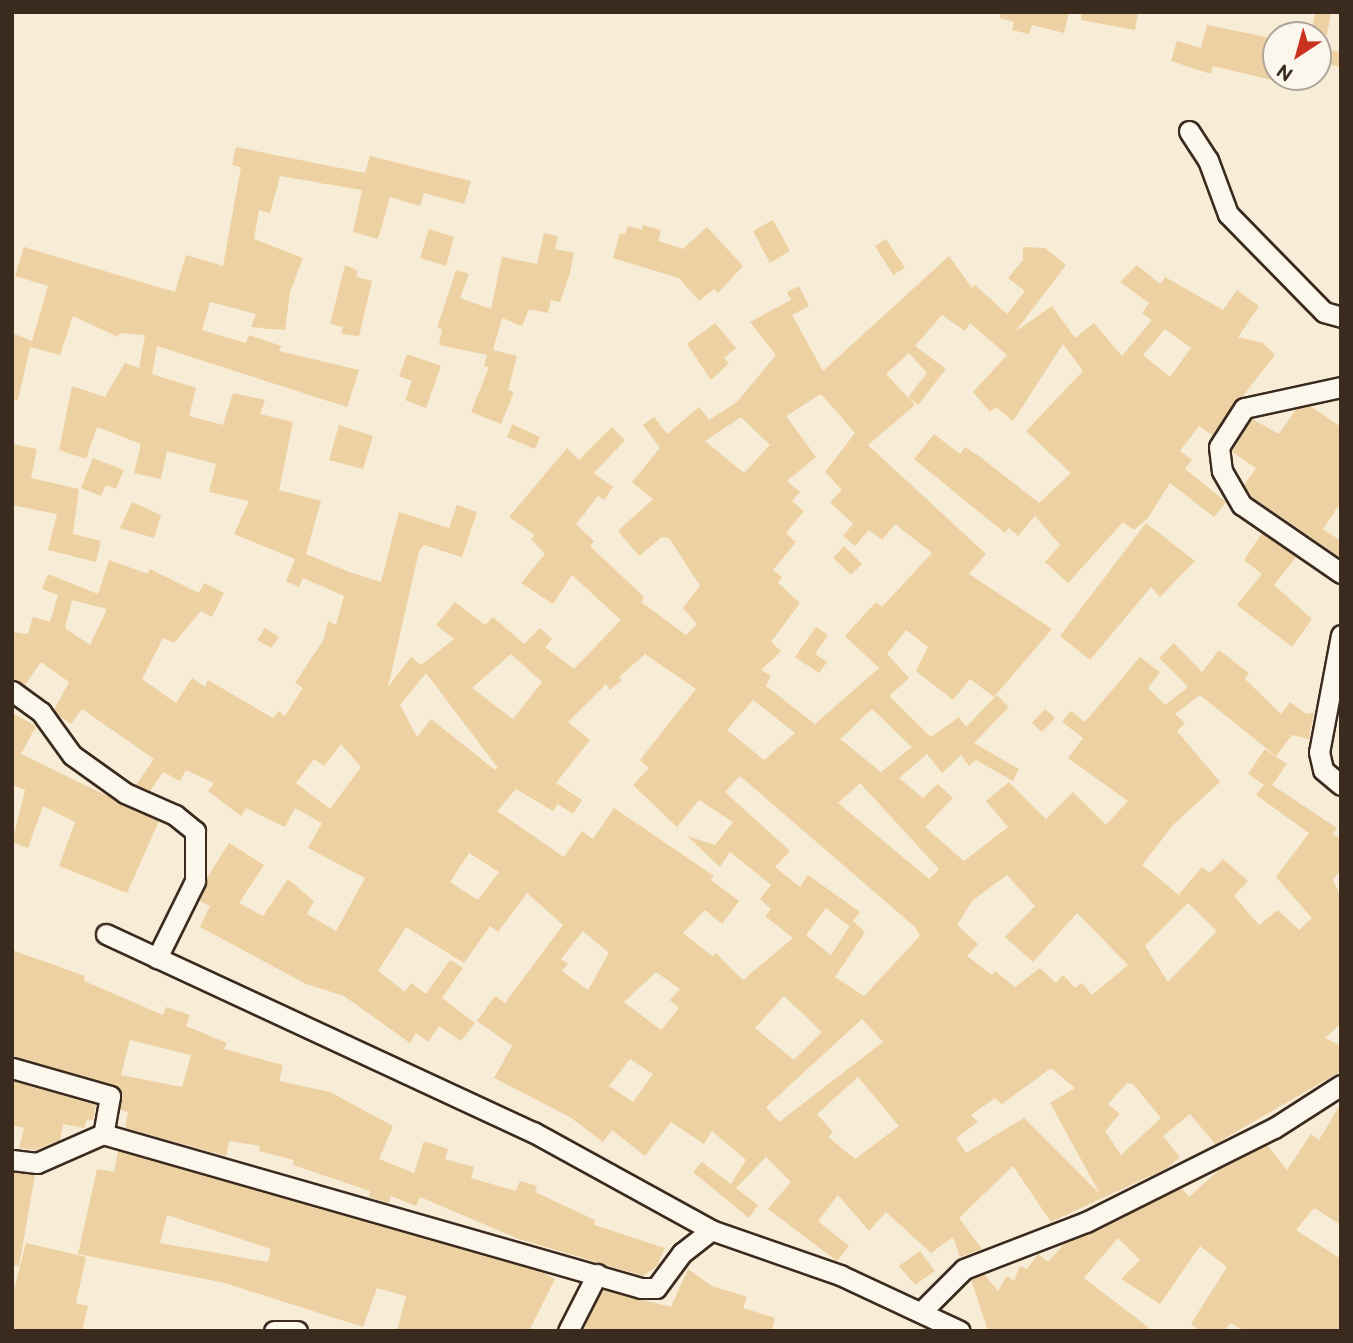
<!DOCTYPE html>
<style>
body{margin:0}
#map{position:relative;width:1353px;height:1343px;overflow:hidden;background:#f7ecd6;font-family:"Balsamiq Sans",sans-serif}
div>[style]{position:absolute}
.building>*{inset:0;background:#eed1a2}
.roads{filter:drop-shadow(2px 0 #3b2a1e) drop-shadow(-2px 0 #3b2a1e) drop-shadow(0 2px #3b2a1e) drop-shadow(0 -2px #3b2a1e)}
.minor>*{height:19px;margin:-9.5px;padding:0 9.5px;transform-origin:9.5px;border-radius:9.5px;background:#fbf7ec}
span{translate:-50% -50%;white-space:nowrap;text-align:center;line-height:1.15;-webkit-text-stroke:5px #fbf7ec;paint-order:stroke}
.frame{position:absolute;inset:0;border:14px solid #3b2a1e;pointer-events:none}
.north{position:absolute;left:1262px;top:21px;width:70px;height:70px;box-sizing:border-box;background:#fbf7ec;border:2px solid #aea59a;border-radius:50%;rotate:216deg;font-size:19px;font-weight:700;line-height:28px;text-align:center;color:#3b2a1e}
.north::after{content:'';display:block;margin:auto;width:24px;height:32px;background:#c8321e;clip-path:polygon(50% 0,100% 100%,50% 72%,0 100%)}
</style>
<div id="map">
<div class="building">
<div style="clip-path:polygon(1000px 12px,1069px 12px,1064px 33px,1032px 25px,1029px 34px,1012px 30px,1014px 22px,1000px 18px)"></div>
<div style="clip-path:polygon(1081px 12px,1138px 12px,1135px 30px,1081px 20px)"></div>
<div style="clip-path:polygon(1316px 12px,1331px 12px,1327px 35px,1309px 35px)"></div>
<div style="clip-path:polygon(1207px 25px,1276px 39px,1276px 81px,1213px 66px,1211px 74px,1171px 61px,1177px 41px,1201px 48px)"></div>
<div style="clip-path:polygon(1318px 48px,1341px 52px,1341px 67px,1318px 62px)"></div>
<div style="clip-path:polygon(evenodd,236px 147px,365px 173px,370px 156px,471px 181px,464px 204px,424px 193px,420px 206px,390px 197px,378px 239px,353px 232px,362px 190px,280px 176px,270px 213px,259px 210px,254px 239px,303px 258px,290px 292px,285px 330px,251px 327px,256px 314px,210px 302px,202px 330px,246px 343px,249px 335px,281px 346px,279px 351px,359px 370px,347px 407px,157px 346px,152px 374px,196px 388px,189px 416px,223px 425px,233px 393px,265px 400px,260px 414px,293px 422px,279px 490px,321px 501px,306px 554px,349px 572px,381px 582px,399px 512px,449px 528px,457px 505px,477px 512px,462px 557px,424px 545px,419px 551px,388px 687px,411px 657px,421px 665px,454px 639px,436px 625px,455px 602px,485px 625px,493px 617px,524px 644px,540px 628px,552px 639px,545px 647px,574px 669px,621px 620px,572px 575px,553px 604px,521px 583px,545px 554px,531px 539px,535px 535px,509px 517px,567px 448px,579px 460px,612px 427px,625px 440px,594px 473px,613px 487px,604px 500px,598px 496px,576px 524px,594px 541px,590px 546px,644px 597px,641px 602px,686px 635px,697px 624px,683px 608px,700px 586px,669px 538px,662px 537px,639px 556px,618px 531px,653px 499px,632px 482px,660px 448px,643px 425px,654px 417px,667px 434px,699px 407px,709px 420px,737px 402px,776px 355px,750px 322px,791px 300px,787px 292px,799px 286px,809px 306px,792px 315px,823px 371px,949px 256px,972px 288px,975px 285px,1007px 314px,1025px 291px,1008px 278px,1023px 260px,1023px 247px,1045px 248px,1066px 265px,1015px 332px,1052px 306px,1075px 338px,1094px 323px,1122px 356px,1152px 320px,1142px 313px,1149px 303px,1120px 282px,1137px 265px,1160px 284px,1165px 277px,1223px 310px,1237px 290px,1259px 306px,1238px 337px,1263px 343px,1275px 355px,1212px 435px,1199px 426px,1180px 451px,1192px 460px,1185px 469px,1226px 502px,1214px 517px,1170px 483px,1148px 518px,1134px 530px,1123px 522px,1068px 583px,1045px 562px,1060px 545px,1035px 516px,1018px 536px,1009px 528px,1005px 533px,914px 459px,934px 434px,960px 454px,965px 447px,979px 456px,1039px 503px,1071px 473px,1026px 431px,1083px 371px,1063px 344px,1013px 421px,996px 407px,990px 412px,973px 392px,1007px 355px,970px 323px,965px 331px,942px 315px,915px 346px,946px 369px,918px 405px,908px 397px,927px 373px,909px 353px,886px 374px,915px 405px,868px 445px,986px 554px,969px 574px,1052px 629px,994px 697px,970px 679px,953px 700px,916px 671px,928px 647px,906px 630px,887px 654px,909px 678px,889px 696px,931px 737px,959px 717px,966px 727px,997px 695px,1009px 707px,974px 743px,1019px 769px,1013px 781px,976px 760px,969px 766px,961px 755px,942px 773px,927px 754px,899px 778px,923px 798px,938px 784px,953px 798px,925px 827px,964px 861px,1008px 827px,986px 801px,1009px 782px,1046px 819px,1073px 792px,1106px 825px,1128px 801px,1068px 758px,1083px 738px,1062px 722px,1071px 711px,1085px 722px,1140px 657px,1160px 672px,1148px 688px,1165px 705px,1188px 687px,1159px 658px,1174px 643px,1202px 672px,1219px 650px,1249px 673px,1245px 679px,1281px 714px,1290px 702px,1306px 714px,1314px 712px,1309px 739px,1292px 735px,1276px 756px,1200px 695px,1175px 714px,1185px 723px,1177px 731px,1220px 782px,1174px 824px,1142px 865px,1184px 899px,1179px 894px,1202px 867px,1210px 873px,1223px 859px,1248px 881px,1234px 896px,1259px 925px,1278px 910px,1299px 930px,1312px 918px,1276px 877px,1309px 833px,1256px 795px,1264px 785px,1248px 774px,1265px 749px,1287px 764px,1272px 785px,1337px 828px,1333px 834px,1341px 839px,1341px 869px,1333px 880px,1341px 897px,1341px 1023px,1325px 1038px,1341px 1046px,1341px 1071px,1215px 1144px,1190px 1114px,1163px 1136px,1180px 1157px,1167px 1168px,1051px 1222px,1013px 1166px,959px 1218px,982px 1249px,960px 1257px,953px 1237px,931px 1253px,886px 1212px,869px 1231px,838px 1195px,818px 1221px,849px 1246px,837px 1261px,768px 1209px,791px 1182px,766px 1157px,736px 1188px,731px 1184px,746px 1160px,712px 1131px,704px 1144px,671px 1122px,645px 1156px,612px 1130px,603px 1142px,570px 1117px,494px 1078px,512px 1046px,477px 1021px,495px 996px,505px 1003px,563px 925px,527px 893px,498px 932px,490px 926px,464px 963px,406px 927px,378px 971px,405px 992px,411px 983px,426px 994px,450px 960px,463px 968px,442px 998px,475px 1023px,461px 1041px,439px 1026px,428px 1042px,416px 1033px,410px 1043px,344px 996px,306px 984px,200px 927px,210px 906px,200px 901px,207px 878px,229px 843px,264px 865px,239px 903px,263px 916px,288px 879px,314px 901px,307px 914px,336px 931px,365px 878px,308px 848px,322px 823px,295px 808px,285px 827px,246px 808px,241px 816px,208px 791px,214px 783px,186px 770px,180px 781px,163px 772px,150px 791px,136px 785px,154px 759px,82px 709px,71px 724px,58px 715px,54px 710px,69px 682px,41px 662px,25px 685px,12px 679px,12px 632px,28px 634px,33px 617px,50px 622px,58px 595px,42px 589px,48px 574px,98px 594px,109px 560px,148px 574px,150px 569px,199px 593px,204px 583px,224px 593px,212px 617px,201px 611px,174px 643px,163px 638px,142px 679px,176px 703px,192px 678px,205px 687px,208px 680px,273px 718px,279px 711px,285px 716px,303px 688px,295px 683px,324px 639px,328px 621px,336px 625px,344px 596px,303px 578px,299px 587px,286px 581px,295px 559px,234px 534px,249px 501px,209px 492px,216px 464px,167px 451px,161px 479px,134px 473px,141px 444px,97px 427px,86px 459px,59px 450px,72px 386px,105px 397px,125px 363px,139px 368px,145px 335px,120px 333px,118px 337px,73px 316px,60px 355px,30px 347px,18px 400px,12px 399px,12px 333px,32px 341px,48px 286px,15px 276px,24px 247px,175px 292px,186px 255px,223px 266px,241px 167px,232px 165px,236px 147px,1165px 329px,1191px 348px,1170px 377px,1143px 355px,1165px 329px,236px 147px,821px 394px,855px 433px,825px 472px,842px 490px,830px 502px,853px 524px,843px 536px,855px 546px,869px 530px,882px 540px,895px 524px,932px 553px,882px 607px,876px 602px,845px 636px,879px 668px,815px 724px,766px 686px,771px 676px,761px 670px,781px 651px,771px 642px,800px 603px,778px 583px,782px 577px,773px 570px,796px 542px,786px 533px,804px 511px,792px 501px,800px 492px,787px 481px,816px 457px,786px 416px,821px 394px,236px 147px,741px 417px,770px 445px,744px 473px,705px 441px,741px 417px,236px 147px,72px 600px,107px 609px,90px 645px,65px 628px,72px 600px,236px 147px,511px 654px,542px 682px,513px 719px,472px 688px,511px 654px,236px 147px,645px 654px,696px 689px,640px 760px,649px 768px,633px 785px,677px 827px,699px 800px,733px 822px,715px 845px,687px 836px,720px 867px,730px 852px,771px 885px,760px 899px,771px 909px,765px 916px,793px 938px,743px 980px,716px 953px,712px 956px,683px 933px,705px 910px,722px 924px,739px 901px,711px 880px,714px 876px,614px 808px,593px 839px,582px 831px,564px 857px,497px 811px,516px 789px,553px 811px,558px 804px,573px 814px,582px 800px,556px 783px,590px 740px,568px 722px,606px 684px,610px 690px,622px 680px,619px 677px,645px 654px,236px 147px,426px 673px,498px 768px,495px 770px,431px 719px,417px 737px,400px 705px,426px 673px,236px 147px,753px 700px,795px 733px,764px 760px,727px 730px,753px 700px,236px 147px,872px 709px,912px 747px,881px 772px,840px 739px,872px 709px,236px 147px,341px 744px,361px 767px,330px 809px,296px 783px,314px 759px,324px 766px,341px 744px,236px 147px,740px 776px,915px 927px,920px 936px,864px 996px,835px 977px,865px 932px,853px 921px,831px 955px,806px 935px,826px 908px,849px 926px,860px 912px,808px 875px,800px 887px,775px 867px,790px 851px,725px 792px,740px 776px,236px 147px,860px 783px,939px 869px,929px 879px,838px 803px,860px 783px,236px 147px,469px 853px,499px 872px,478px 900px,450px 882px,469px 853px,236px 147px,1007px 875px,1035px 906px,1005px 937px,1033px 962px,1077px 913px,1128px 965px,1092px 995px,1082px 983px,1075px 988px,1063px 975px,1056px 983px,1040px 968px,1015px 987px,995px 971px,992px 975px,967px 956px,978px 944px,957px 925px,973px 900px,1007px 875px,236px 147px,1188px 903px,1217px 931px,1168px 982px,1145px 946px,1188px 903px,236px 147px,583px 931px,609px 953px,588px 990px,562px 971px,568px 964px,561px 959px,583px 931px,236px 147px,656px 972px,680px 989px,670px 1000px,679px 1008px,661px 1030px,624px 1002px,656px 972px,236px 147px,784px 996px,822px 1032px,794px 1060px,755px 1028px,784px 996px,236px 147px,862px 1019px,883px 1042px,779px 1122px,766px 1107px,862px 1019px,236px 147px,630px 1059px,653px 1074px,633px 1102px,609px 1086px,630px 1059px,236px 147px,1051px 1068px,1075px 1088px,1050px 1103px,1100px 1194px,1024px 1118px,966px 1153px,956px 1138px,978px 1122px,971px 1115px,995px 1098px,1002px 1104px,1051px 1068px,236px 147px,858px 1077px,899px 1126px,855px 1159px,828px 1137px,833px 1132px,817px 1114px,858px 1077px,236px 147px,1127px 1083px,1133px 1084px,1161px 1118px,1121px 1155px,1105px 1131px,1120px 1114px,1108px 1104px,1127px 1083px)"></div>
<div style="clip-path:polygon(773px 220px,790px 251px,770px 263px,753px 231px)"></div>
<div style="clip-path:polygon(643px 225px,661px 230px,658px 241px,683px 249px,707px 227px,743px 266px,718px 293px,714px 289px,699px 301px,679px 278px,613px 258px,620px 233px,625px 235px,628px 226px,642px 230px)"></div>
<div style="clip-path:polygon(429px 229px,454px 237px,446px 266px,420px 258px)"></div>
<div style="clip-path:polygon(544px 233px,558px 236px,555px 249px,574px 253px,570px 273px,560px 302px,551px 300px,548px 313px,529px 309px,522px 326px,502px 318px,493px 350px,517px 356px,508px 390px,514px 392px,501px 424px,471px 412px,489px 367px,484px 366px,487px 355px,439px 345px,442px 329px,437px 328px,456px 270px,469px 274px,460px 298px,491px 309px,502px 257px,537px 264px)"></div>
<div style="clip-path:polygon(886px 239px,905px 268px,893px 275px,875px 246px)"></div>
<div style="clip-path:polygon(345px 265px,358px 271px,356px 277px,372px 281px,359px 336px,341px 334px,343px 327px,330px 324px)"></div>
<div style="clip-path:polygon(715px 323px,736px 348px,724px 358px,729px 363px,711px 380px,687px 344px)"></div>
<div style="clip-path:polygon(407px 354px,441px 366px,426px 408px,405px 400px,412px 381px,399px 376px)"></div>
<div style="clip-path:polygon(1310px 406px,1341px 427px,1341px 502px,1323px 529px,1341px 541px,1341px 558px,1251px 496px,1244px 485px,1256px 468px,1232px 452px,1252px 419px,1279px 434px,1296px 409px)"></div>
<div style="clip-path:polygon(512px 424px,540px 437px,535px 449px,507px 437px)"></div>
<div style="clip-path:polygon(339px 425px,373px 436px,363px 469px,329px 460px)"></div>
<div style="clip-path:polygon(12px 444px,37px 449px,31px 478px,79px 489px,73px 534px,101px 541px,96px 562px,48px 550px,57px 514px,12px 505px)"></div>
<div style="clip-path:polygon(93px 458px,124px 470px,116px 489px,106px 485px,101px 496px,81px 488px)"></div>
<div style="clip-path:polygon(132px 502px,161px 515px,154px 538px,120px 528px)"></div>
<div style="clip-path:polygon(1146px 523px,1195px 561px,1160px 597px,1151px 587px,1090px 660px,1060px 636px)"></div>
<div style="clip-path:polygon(1262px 533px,1296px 557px,1274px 585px,1312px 619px,1292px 647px,1237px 605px,1262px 574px,1244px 560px)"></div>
<div style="clip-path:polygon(844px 546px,862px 564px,851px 575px,833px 558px)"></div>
<div style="clip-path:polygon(816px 627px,828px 635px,815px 654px,827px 662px,819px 673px,795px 657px)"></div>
<div style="clip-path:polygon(265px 628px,279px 637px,271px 648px,257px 640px)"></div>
<div style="clip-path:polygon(1045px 709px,1055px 718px,1042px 732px,1032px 723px)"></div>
<div style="clip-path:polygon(12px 713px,36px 726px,21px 754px,159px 821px,127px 893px,59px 866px,75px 822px,43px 806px,28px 848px,12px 842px,25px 790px,12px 785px)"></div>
<div style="clip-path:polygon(evenodd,12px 950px,85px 976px,84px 981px,163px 1015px,166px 1007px,190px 1015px,186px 1026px,227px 1043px,224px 1049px,283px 1065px,279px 1081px,330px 1092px,393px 1126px,379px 1159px,414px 1173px,424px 1141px,448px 1149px,445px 1159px,474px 1167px,471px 1178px,516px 1191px,520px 1181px,537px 1186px,535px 1192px,595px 1220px,594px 1225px,665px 1248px,657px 1266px,643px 1276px,519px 1239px,420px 1197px,416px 1206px,391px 1196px,389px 1203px,369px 1197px,370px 1191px,293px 1165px,294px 1160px,259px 1151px,260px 1146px,229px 1141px,226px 1156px,125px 1128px,128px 1112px,120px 1110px,118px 1087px,12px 1056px,12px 950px,130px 1040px,191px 1055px,182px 1087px,121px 1075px,130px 1040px)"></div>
<div style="clip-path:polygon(12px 1081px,96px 1105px,93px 1120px,87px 1119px,84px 1128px,63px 1124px,60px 1140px,35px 1150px,19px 1148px,24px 1128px,12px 1125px)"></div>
<div style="clip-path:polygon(1341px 1103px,1341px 1225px,1314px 1208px,1296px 1230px,1341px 1259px,1341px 1331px,1245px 1331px,1230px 1323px,1224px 1331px,1201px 1331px,1191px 1324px,1227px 1267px,1200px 1246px,1160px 1304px,1121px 1279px,1140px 1260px,1118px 1238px,1084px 1278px,1153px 1331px,988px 1331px,971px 1279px,984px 1274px,998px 1291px,1007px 1276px,1014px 1281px,1020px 1266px,1027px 1269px,1038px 1254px,1048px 1262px,1065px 1243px,1181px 1188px,1189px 1197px,1220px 1169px,1267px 1145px,1287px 1170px,1311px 1134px,1319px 1140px)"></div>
<div style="clip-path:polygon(evenodd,118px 1151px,541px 1272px,555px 1279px,529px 1331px,397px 1331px,406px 1296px,377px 1288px,363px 1327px,225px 1283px,78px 1254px,97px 1169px,114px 1172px,118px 1151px,167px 1215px,271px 1249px,268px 1262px,160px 1243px,167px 1215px)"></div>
<div style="clip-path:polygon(702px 1162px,758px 1205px,749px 1218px,693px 1172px)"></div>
<div style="clip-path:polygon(12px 1172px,35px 1175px,19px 1266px,12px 1265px)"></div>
<div style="clip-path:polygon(26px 1243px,86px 1257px,76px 1303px,88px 1306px,82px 1331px,12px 1331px,12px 1297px)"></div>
<div style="clip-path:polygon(920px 1251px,935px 1271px,915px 1285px,899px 1266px)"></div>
<div style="clip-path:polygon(688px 1269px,712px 1286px,747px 1297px,743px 1308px,775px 1318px,772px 1331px,583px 1331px,603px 1290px,671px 1307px)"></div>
</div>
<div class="roads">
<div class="minor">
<div style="left:1189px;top:131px;width:35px;rotate:57deg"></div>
<div style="left:1208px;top:160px;width:58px;rotate:69.7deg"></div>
<div style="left:1228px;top:214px;width:137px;rotate:45.6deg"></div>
<div style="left:1324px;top:312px;width:18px;rotate:16deg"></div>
<div style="left:1341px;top:387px;width:99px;rotate:167.8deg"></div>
<div style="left:1244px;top:408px;width:46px;rotate:122.7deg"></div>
<div style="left:1219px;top:447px;width:24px;rotate:83deg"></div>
<div style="left:1222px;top:471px;width:39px;rotate:60deg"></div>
<div style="left:1242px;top:505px;width:120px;rotate:34.5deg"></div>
<div style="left:1341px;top:635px;width:119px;rotate:100.6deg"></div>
<div style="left:1319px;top:752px;width:18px;rotate:77deg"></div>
<div style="left:1323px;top:770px;width:23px;rotate:40deg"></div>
<div style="left:12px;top:691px;width:36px;rotate:36deg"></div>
<div style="left:41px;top:712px;width:53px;rotate:54.2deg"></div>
<div style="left:72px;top:755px;width:65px;rotate:35.6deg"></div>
<div style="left:125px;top:793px;width:55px;rotate:23.7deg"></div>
<div style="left:175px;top:815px;width:26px;rotate:39deg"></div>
<div style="left:195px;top:831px;width:50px;rotate:90deg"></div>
<div style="left:195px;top:881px;width:86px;rotate:116.3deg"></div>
<div style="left:106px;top:934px;width:471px;rotate:24.9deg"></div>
<div style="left:533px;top:1132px;width:203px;rotate:28.8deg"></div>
<div style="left:711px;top:1230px;width:137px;rotate:19.2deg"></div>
<div style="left:840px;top:1275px;width:132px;rotate:25deg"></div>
<div style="left:12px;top:1068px;width:102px;rotate:15.9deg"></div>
<div style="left:110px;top:1096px;width:39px;rotate:100deg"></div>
<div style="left:12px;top:1160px;width:25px;rotate:7deg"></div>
<div style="left:37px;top:1163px;width:72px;rotate:-23.7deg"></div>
<div style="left:103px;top:1134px;width:560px;rotate:15.97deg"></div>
<div style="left:641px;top:1288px;width:15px"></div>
<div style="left:656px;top:1288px;width:44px;rotate:-53.4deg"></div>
<div style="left:682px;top:1253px;width:37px;rotate:-38deg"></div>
<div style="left:922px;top:1311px;width:59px;rotate:-45deg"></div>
<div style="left:964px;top:1269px;width:131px;rotate:-21.1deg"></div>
<div style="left:1086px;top:1222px;width:210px;rotate:-26.6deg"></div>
<div style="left:1274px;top:1128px;width:80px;rotate:-32.7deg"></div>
<div style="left:274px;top:1331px;width:23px"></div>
<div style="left:568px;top:1331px;width:64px;rotate:-63deg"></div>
</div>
</div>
<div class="frame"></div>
<div class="north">N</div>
</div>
